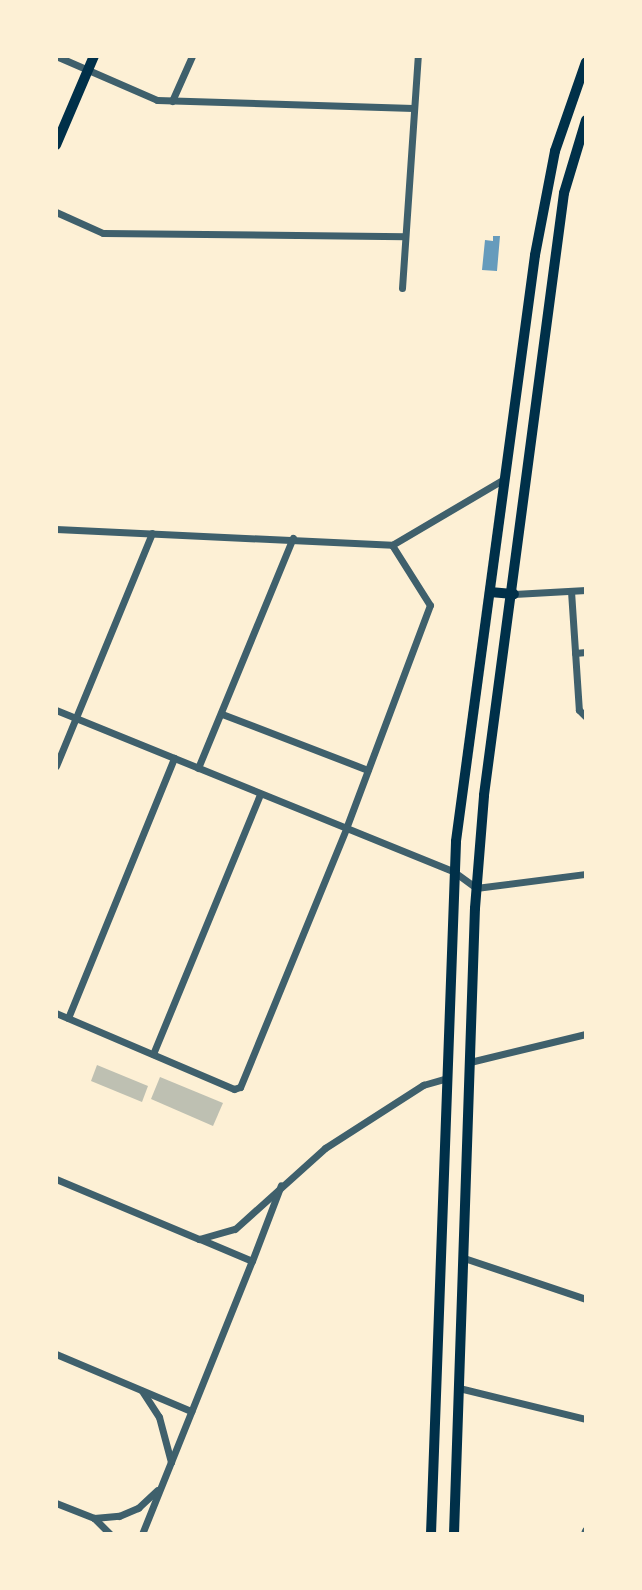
<!DOCTYPE html>
<style>
body{margin:0}
#map{position:relative;width:642px;height:1590px;overflow:hidden;background:#fdf0d5;font-family:Barlow,sans-serif}
div>[style]{position:absolute}
.water>*{inset:0;background:#669bbc}
.building>*{inset:0;background:#bec0b2}
.minor>*{height:7px;margin:-3.5px;padding:0 3.5px;transform-origin:3.5px;border-radius:3.5px;background:#3f606c}
.tertiary>*{height:8px;margin:-4px;padding:0 4px;transform-origin:4px;border-radius:4px;background:#3f606c}
.secondary>*{height:10px;margin:-5px;padding:0 5px;transform-origin:5px;border-radius:5px;background:#003049}
span{translate:-50% -50%;white-space:nowrap;text-align:center;line-height:1.15;-webkit-text-stroke:7px #fdf0d5;paint-order:stroke}
.frame{position:absolute;inset:0;border:58px solid #fdf0d5;pointer-events:none}
</style>
<div id="map">
<div class="water">
<div style="clip-path:polygon(493px 236px,500px 236px,497px 271px,482px 270px,485px 240px,493px 241px)"></div>
</div>
<div class="building">
<div style="clip-path:polygon(97px 1065px,148px 1086px,142px 1102px,91px 1081px)"></div>
<div style="clip-path:polygon(160px 1077px,223px 1103px,213px 1126px,151px 1099px)"></div>
</div>
<div class="minor">
<div style="left:56px;top:56px;width:110px;rotate:23.5deg"></div>
<div style="left:157px;top:100px;width:256px;rotate:1.8deg"></div>
<div style="left:172px;top:101px;width:49px;rotate:-66deg"></div>
<div style="left:56px;top:212px;width:51px;rotate:24.1deg"></div>
<div style="left:103px;top:233px;width:302px;rotate:0.6deg"></div>
<div style="left:402px;top:288px;width:233px;rotate:-86.1deg"></div>
<div style="left:56px;top:529px;width:336px;rotate:2.7deg"></div>
<div style="left:392px;top:545px;width:71px;rotate:57.7deg"></div>
<div style="left:430px;top:605px;width:239px;rotate:110.6deg"></div>
<div style="left:346px;top:829px;width:279px;rotate:112.3deg"></div>
<div style="left:240px;top:1087px;width:6px;rotate:162deg"></div>
<div style="left:234px;top:1089px;width:194px;rotate:-156.9deg"></div>
<div style="left:392px;top:545px;width:130px;rotate:-30.5deg"></div>
<div style="left:571px;top:591px;width:119px;rotate:86.2deg"></div>
<div style="left:579px;top:710px;width:10px;rotate:45deg"></div>
<div style="left:514px;top:594px;width:72px;rotate:-3.2deg"></div>
<div style="left:575px;top:653px;width:11px;rotate:-5deg"></div>
<div style="left:56px;top:710px;width:428px;rotate:22.1deg"></div>
<div style="left:453px;top:871px;width:29px;rotate:36deg"></div>
<div style="left:476px;top:888px;width:111px;rotate:-7.3deg"></div>
<div style="left:222px;top:714px;width:156px;rotate:21deg"></div>
<div style="left:56px;top:766px;width:252px;rotate:-67.6deg"></div>
<div style="left:198px;top:768px;width:249px;rotate:-67.6deg"></div>
<div style="left:68px;top:1018px;width:281px;rotate:-67.8deg"></div>
<div style="left:153px;top:1054px;width:281px;rotate:-67.6deg"></div>
<div style="left:470px;top:1062px;width:119px;rotate:-13.6deg"></div>
<div style="left:56px;top:1179px;width:155px;rotate:22.8deg"></div>
<div style="left:199px;top:1239px;width:37px;rotate:-16deg"></div>
<div style="left:235px;top:1229px;width:121px;rotate:-42deg"></div>
<div style="left:325px;top:1148px;width:117px;rotate:-32.7deg"></div>
<div style="left:423px;top:1085px;width:25px;rotate:-16deg"></div>
<div style="left:200px;top:1239px;width:56px;rotate:22.9deg"></div>
<div style="left:252px;top:1261px;width:81px;rotate:-69.1deg"></div>
<div style="left:464px;top:1258px;width:129px;rotate:18.6deg"></div>
<div style="left:56px;top:1354px;width:147px;rotate:22.9deg"></div>
<div style="left:459px;top:1388px;width:131px;rotate:13.7deg"></div>
<div style="left:171px;top:1462px;width:217px;rotate:-68.1deg"></div>
<div style="left:56px;top:1503px;width:41px;rotate:21.5deg"></div>
<div style="left:94px;top:1518px;width:25px;rotate:-5deg"></div>
<div style="left:119px;top:1516px;width:21px;rotate:-23deg"></div>
<div style="left:138px;top:1508px;width:26px;rotate:-43deg"></div>
<div style="left:94px;top:1518px;width:23px;rotate:45deg"></div>
<div style="left:142px;top:1534px;width:78px;rotate:-68.1deg"></div>
<div style="left:171px;top:1462px;width:47px;rotate:-104.9deg"></div>
<div style="left:159px;top:1417px;width:31px;rotate:-123deg"></div>
</div>
<div class="tertiary">
<div style="left:585px;top:1534px;width:3px;rotate:-72deg"></div>
</div>
<div class="secondary">
<div style="left:56px;top:145px;width:97px;rotate:-66.9deg"></div>
<div style="left:490px;top:592px;width:24px;rotate:5deg"></div>
<div style="left:431px;top:1534px;width:693px;rotate:-87.93deg"></div>
<div style="left:456px;top:841px;width:591px;rotate:-82.32deg"></div>
<div style="left:535px;top:255px;width:106px;rotate:-79.1deg"></div>
<div style="left:555px;top:151px;width:94px;rotate:-70.8deg"></div>
<div style="left:454px;top:1534px;width:626px;rotate:-88.08deg"></div>
<div style="left:475px;top:908px;width:113px;rotate:-85.4deg"></div>
<div style="left:484px;top:795px;width:607px;rotate:-82.43deg"></div>
<div style="left:564px;top:193px;width:76px;rotate:-73.2deg"></div>
</div>
<div class="frame"></div>
</div>
